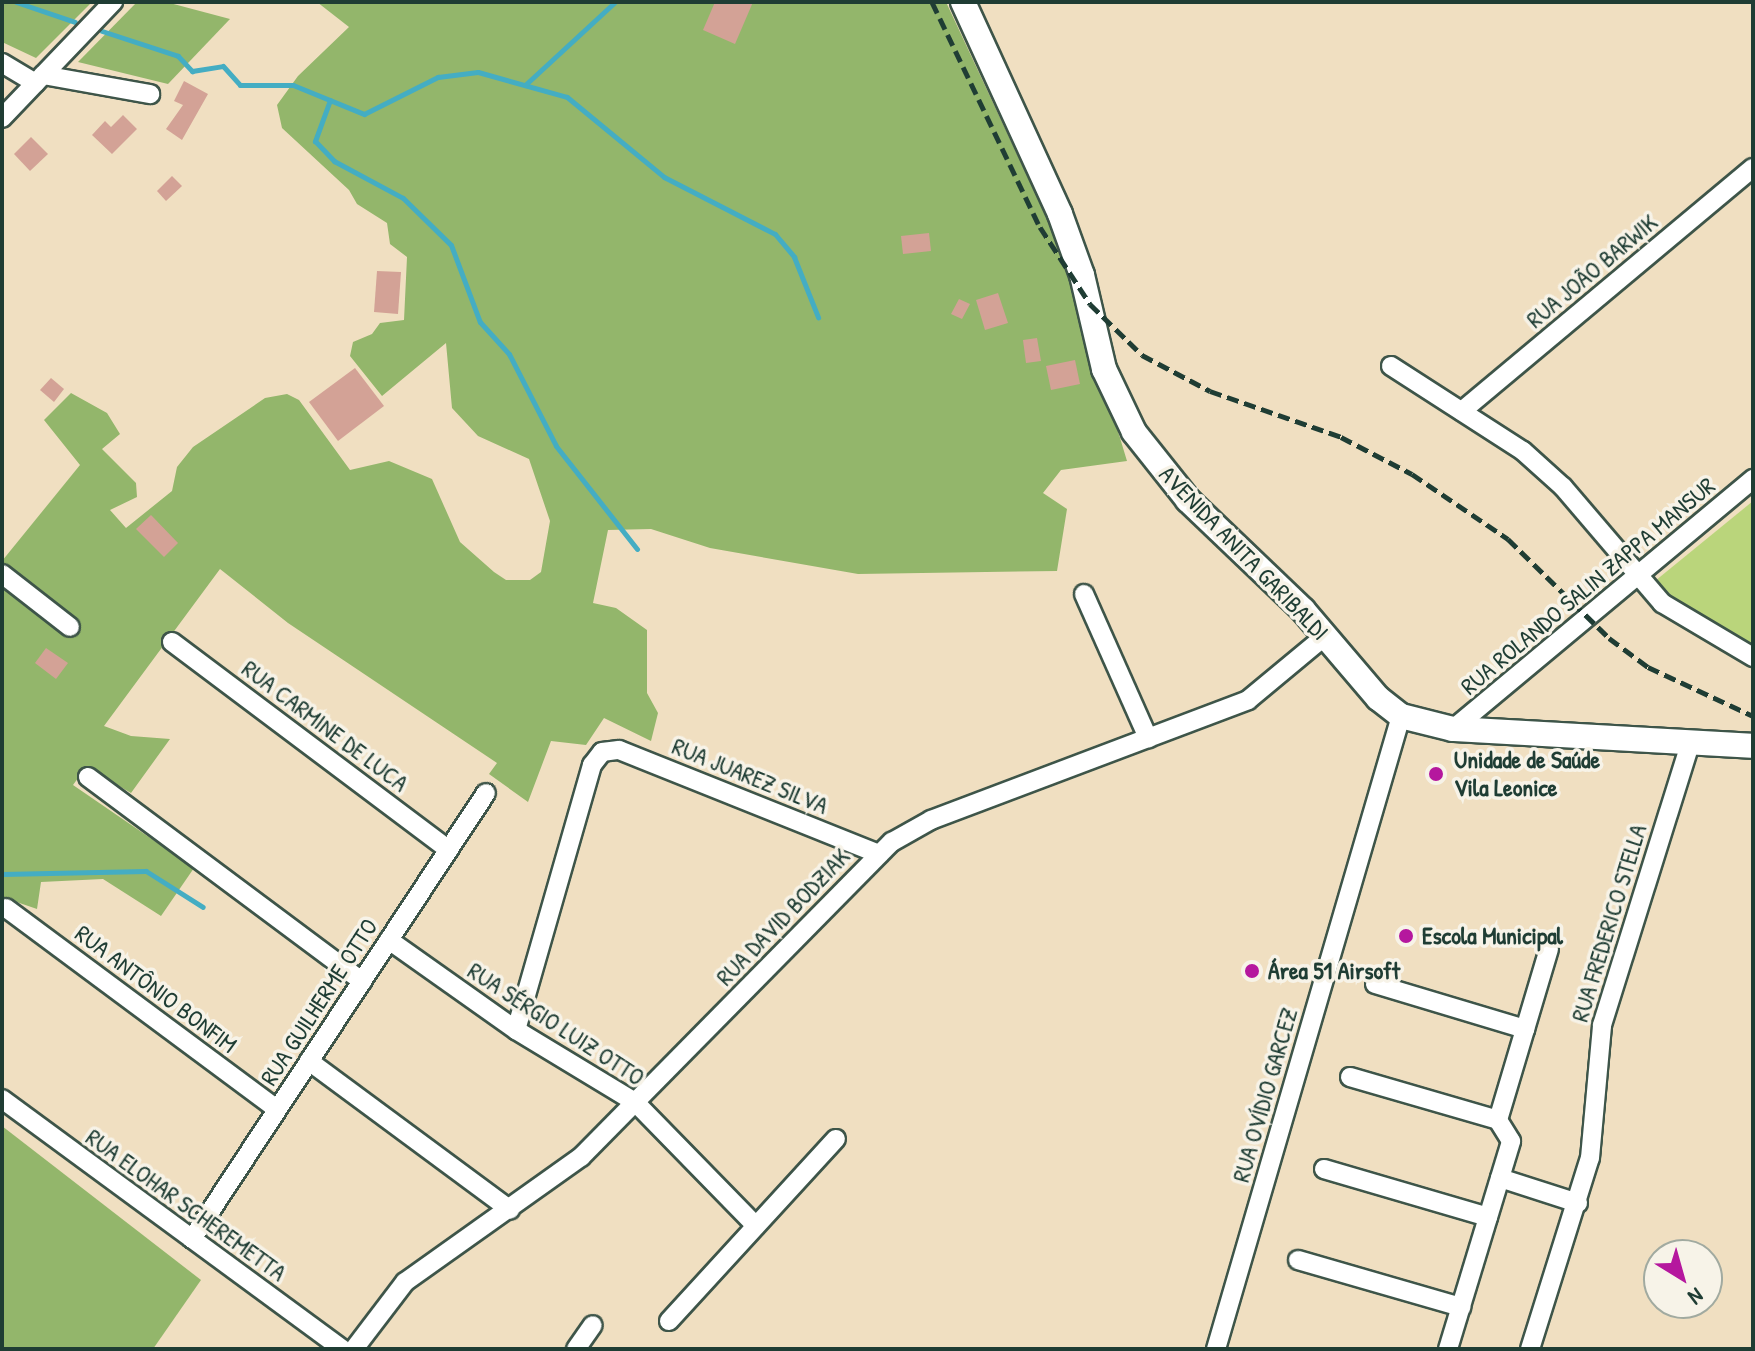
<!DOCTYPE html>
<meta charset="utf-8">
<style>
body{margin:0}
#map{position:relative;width:1755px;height:1351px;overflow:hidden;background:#f0dfc1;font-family:"Patrick Hand",sans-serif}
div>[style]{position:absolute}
.green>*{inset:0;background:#bad57b}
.forest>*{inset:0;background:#93b66b}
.stream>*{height:5px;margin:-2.5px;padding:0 2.5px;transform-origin:2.5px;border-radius:2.5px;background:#44adc3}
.building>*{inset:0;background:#d3a296}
.roads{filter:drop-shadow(2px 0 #3e5549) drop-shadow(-2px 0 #3e5549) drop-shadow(0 2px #3e5549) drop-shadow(0 -2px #3e5549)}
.minor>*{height:18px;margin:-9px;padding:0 9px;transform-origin:9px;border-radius:9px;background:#fff}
.major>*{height:24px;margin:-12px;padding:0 12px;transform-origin:12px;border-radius:12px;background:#fff}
.rail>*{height:5px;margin-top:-2.5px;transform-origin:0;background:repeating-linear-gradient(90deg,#1f3d34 0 12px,transparent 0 18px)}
.dots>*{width:22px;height:22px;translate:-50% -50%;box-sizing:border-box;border:4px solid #f7f3e8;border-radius:50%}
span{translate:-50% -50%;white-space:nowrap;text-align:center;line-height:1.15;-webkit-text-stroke:7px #f7f3e8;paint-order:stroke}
.street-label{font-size:24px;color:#1f3d34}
.poi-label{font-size:24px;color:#1f3d34;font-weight:700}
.left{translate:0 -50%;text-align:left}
.frame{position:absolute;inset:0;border:4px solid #1f3d34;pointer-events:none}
.north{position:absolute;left:1643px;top:1239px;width:80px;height:80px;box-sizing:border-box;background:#f7f3e8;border:2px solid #a1aaa0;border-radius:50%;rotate:143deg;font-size:22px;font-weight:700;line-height:32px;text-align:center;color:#1f3d34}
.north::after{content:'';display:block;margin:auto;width:28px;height:36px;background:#b5179e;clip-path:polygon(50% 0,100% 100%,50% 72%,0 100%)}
</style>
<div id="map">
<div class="green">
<div style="clip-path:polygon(1753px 501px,1753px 646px,1681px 604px,1655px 581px)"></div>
</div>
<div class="forest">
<div style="clip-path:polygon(2px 2px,92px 2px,36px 58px,2px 42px)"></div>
<div style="clip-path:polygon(137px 2px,166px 2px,230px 19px,168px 84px,78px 62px)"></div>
<div style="clip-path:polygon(317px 2px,946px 2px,1065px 257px,1127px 461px,1061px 470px,1043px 493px,1067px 509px,1057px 571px,858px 574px,710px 548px,651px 529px,608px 530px,593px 603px,616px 608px,647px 630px,647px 693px,658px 713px,651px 741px,604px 718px,586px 745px,551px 741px,528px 802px,489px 774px,497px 763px,288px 623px,220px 569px,104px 726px,131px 736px,170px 739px,131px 793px,86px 767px,73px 785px,194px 868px,161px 916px,103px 879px,41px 882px,37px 909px,2px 897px,2px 561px,80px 465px,44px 420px,71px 393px,107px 413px,120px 434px,102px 449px,136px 483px,137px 497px,110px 510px,126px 528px,172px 491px,177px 467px,193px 447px,265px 398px,287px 394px,299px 400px,350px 470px,389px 461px,432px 479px,460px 542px,494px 572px,506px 580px,530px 580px,541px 572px,550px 521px,529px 459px,478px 436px,452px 408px,446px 343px,382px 396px,350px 356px,353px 342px,372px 334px,380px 323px,404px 320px,407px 257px,390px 244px,387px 223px,357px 204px,349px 190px,282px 128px,277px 105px,298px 76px,349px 27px)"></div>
<div style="clip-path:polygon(2px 1126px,201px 1280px,153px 1349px,2px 1349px)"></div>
</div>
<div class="stream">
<div style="left:16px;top:2px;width:62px;rotate:18.7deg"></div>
<div style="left:102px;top:31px;width:80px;rotate:18.2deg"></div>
<div style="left:178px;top:56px;width:21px;rotate:47deg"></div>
<div style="left:192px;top:71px;width:31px;rotate:-9deg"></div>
<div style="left:223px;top:66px;width:25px;rotate:48deg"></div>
<div style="left:240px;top:85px;width:53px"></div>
<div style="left:293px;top:85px;width:77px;rotate:22.2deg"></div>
<div style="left:364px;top:114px;width:83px;rotate:-26.6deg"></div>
<div style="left:438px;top:77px;width:40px;rotate:-7.1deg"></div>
<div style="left:478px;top:72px;width:92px;rotate:15.7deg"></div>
<div style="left:567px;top:97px;width:126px;rotate:39.5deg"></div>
<div style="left:664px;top:177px;width:125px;rotate:27.2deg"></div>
<div style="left:775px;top:234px;width:30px;rotate:50deg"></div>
<div style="left:794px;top:257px;width:65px;rotate:68.2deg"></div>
<div style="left:525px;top:85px;width:122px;rotate:-42.7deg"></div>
<div style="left:330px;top:100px;width:44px;rotate:110.1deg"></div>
<div style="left:315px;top:141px;width:28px;rotate:46deg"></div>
<div style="left:334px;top:161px;width:78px;rotate:28.2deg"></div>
<div style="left:403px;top:198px;width:67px;rotate:44.4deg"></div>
<div style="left:451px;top:245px;width:82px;rotate:69.4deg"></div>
<div style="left:480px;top:322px;width:43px;rotate:47.8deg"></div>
<div style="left:509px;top:354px;width:103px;rotate:62.9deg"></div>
<div style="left:556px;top:446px;width:131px;rotate:51.8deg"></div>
<div style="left:2px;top:874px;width:144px;rotate:-1.2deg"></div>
<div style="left:146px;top:871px;width:67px;rotate:32.3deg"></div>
</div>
<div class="building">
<div style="clip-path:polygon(715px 2px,753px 2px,735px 44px,703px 30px)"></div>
<div style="clip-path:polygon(184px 81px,208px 94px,182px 140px,166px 129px,183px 105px,174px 101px)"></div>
<div style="clip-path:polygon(123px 115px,137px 129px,112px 154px,92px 135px,105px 121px,111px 127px)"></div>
<div style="clip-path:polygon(31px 137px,48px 154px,30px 171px,14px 154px)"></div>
<div style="clip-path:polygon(172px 176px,182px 186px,166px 201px,157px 191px)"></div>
<div style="clip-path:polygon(929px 233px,931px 251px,903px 254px,901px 236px)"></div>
<div style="clip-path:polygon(377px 271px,401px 272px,398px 314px,374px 312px)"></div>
<div style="clip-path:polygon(998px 293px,1008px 323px,985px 330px,976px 300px)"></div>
<div style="clip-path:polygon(959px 299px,970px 304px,962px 319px,951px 314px)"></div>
<div style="clip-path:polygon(1037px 338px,1041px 361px,1026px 363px,1023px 340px)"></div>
<div style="clip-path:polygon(1075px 360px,1080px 384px,1051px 390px,1046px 366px)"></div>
<div style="clip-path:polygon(355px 368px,384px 406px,338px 441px,309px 402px)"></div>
<div style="clip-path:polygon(51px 378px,64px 389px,54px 402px,40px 390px)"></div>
<div style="clip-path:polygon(151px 515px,178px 543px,164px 557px,136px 529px)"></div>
<div style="clip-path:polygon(46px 648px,68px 663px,56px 679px,35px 663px)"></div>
</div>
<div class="roads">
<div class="minor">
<div style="left:2px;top:63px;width:39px;rotate:31deg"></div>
<div style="left:43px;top:75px;width:109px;rotate:10.1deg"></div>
<div style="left:2px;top:118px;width:161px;rotate:-46.3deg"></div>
<div style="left:1391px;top:366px;width:157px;rotate:32.8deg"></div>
<div style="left:1523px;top:451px;width:54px;rotate:42deg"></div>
<div style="left:1563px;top:487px;width:153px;rotate:49.5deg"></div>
<div style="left:1662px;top:603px;width:106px;rotate:30.7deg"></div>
<div style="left:1462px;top:411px;width:379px;rotate:-39.9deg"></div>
<div style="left:2px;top:574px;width:86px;rotate:37.9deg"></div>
<div style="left:1084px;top:594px;width:158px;rotate:66deg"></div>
<div style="left:172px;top:642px;width:346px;rotate:36.9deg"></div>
<div style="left:1453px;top:729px;width:391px;rotate:-39.8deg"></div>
<div style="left:88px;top:777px;width:342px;rotate:36.7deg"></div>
<div style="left:6px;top:908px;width:337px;rotate:36.6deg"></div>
<div style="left:389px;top:940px;width:156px;rotate:35.3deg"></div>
<div style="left:516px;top:1030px;width:139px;rotate:31.2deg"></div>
<div style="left:635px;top:1102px;width:173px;rotate:45.7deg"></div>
<div style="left:1375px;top:984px;width:157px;rotate:16.7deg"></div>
<div style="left:516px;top:1030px;width:276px;rotate:-74deg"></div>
<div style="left:592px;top:765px;width:16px;rotate:-52deg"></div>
<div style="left:602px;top:752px;width:17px;rotate:-7deg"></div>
<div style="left:619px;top:750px;width:280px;rotate:21.8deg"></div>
<div style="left:309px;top:1061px;width:250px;rotate:36.5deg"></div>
<div style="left:1350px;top:1077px;width:154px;rotate:16.2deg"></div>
<div style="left:2px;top:1099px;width:422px;rotate:36.3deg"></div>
<div style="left:1324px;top:1169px;width:171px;rotate:16.3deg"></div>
<div style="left:1500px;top:1178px;width:82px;rotate:17.8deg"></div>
<div style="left:192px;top:1239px;width:534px;rotate:-56.61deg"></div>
<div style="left:1298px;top:1260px;width:170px;rotate:16.1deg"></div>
<div style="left:669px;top:1321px;width:247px;rotate:-47.5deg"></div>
<div style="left:354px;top:1349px;width:84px;rotate:-52.7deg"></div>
<div style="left:405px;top:1282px;width:216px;rotate:-35.4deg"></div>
<div style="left:581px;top:1157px;width:443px;rotate:-45.4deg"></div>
<div style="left:892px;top:842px;width:45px;rotate:-29.4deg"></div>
<div style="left:931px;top:820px;width:339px;rotate:-20.7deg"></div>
<div style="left:1248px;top:700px;width:100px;rotate:-39.7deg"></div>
<div style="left:576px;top:1349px;width:29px;rotate:-55deg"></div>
<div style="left:1216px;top:1349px;width:659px;rotate:-73.71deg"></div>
<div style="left:1448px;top:1349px;width:217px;rotate:-73.1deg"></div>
<div style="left:1511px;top:1141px;width:25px;rotate:-122deg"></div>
<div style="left:1498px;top:1120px;width:178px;rotate:-73.4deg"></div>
<div style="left:1530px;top:1349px;width:200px;rotate:-72.6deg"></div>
<div style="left:1590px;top:1158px;width:134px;rotate:-84.8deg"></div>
<div style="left:1602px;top:1025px;width:294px;rotate:-72.6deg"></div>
</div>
<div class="major">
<div style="left:963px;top:2px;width:233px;rotate:65.4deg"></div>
<div style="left:1060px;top:214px;width:65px;rotate:70.2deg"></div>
<div style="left:1082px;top:275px;width:97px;rotate:76.8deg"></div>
<div style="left:1104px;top:369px;width:70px;rotate:64.5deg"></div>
<div style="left:1134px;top:432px;width:87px;rotate:51.5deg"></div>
<div style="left:1188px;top:500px;width:159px;rotate:43.7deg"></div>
<div style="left:1303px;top:610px;width:116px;rotate:49.6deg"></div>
<div style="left:1378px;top:698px;width:29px;rotate:38deg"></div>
<div style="left:1401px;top:716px;width:54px;rotate:14deg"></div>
<div style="left:1453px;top:729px;width:300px;rotate:3.2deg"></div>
</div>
</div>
<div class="rail">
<div style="left:932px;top:2px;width:250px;rotate:64.4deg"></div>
<div style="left:1040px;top:227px;width:92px;rotate:57deg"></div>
<div style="left:1090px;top:304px;width:73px;rotate:44.4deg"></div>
<div style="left:1142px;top:355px;width:77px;rotate:27.9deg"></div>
<div style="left:1210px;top:391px;width:139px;rotate:19.3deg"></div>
<div style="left:1341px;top:437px;width:80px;rotate:27.5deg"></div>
<div style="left:1412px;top:474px;width:116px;rotate:34.1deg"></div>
<div style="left:1508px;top:539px;width:141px;rotate:44.4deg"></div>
<div style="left:1609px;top:638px;width:49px;rotate:36.6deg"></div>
<div style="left:1648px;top:667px;width:116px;rotate:25deg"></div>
</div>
<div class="dots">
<div style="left:1436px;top:774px;background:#b5179e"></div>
<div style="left:1406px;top:936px;background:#b5179e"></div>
<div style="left:1252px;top:971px;background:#b5179e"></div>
</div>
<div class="street-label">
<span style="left:1592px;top:271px;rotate:-40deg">RUA JOÃO BARWIK</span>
<span style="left:1244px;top:553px;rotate:46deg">AVENIDA ANITA GARIBALDI</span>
<span style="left:1588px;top:586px;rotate:-40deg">RUA ROLANDO SALIN ZAPPA MANSUR</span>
<span style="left:325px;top:726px;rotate:37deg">RUA CARMINE DE LUCA</span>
<span style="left:750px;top:776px;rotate:22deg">RUA JUAREZ SILVA</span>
<span style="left:783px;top:917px;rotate:-46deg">RUA DAVID BODZIAK</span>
<span style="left:1609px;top:923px;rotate:-73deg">RUA FREDERICO STELLA</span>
<span style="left:156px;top:989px;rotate:37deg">RUA ANTÔNIO BONFIM</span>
<span style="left:319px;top:1002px;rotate:-57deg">RUA GUILHERME OTTO</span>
<span style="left:556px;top:1024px;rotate:33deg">RUA SÉRGIO LUIZ OTTO</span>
<span style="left:1265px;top:1095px;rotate:-74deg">RUA OVÍDIO GARCEZ</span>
<span style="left:186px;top:1205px;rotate:36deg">RUA ELOHAR SCHEREMETTA</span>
</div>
<div class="poi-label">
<span class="left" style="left:1454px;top:774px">Unidade de Saúde<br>Vila Leonice</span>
<span class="left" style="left:1422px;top:936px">Escola Municipal</span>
<span class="left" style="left:1268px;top:971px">Área 51 Airsoft</span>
</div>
<div class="frame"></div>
<div class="north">N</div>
</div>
